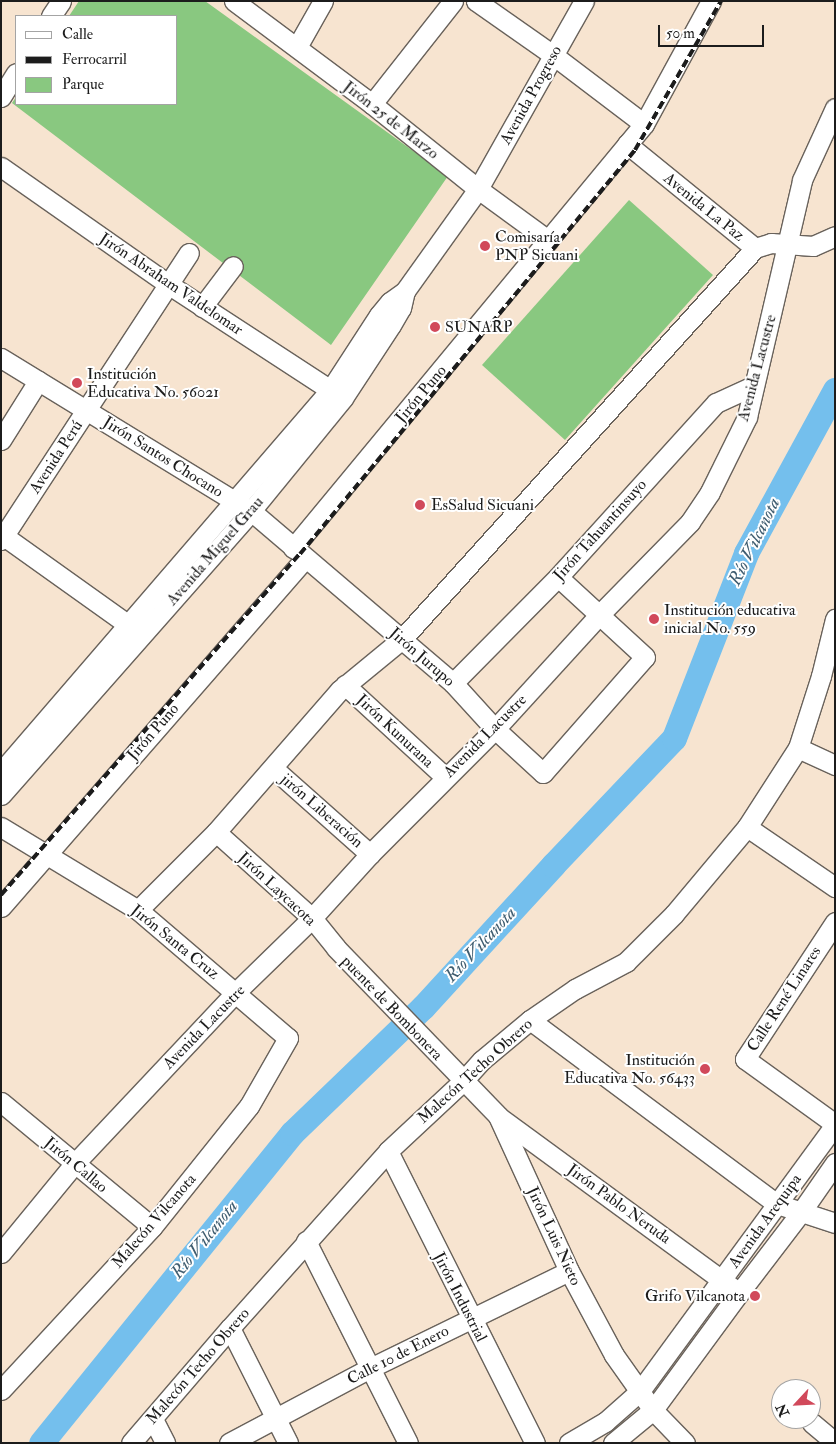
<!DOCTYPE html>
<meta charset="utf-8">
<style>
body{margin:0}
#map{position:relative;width:836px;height:1444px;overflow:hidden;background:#f7e4d0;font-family:"IM FELL Double Pica",serif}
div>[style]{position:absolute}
.green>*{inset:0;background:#89c880}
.river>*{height:25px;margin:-12.5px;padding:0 12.5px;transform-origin:12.5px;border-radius:12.5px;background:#74bfed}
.roads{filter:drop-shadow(1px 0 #69625b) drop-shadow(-1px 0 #69625b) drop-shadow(0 1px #69625b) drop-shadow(0 -1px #69625b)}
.minor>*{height:19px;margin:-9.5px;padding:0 9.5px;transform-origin:9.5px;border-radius:9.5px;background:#fff}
.rail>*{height:4px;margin-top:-2px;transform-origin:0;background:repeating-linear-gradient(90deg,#1c1c1c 0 8px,transparent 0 12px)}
.dots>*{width:14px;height:14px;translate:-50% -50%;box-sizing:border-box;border:2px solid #fff;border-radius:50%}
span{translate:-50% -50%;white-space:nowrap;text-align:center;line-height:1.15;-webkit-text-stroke:4px #fff;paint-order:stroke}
.street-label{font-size:16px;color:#1c1c1c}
.poi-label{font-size:16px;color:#1c1c1c}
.left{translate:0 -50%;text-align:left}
.right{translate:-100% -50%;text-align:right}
.water-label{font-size:18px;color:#3f5d70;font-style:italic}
.frame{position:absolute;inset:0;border:2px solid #1c1c1c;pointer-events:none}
.legend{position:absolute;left:15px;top:15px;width:162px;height:90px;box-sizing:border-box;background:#fff;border:1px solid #a4a4a4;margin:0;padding:6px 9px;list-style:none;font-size:15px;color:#1c1c1c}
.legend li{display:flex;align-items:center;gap:10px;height:25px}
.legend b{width:25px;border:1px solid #a4a4a4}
.north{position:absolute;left:771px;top:1379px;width:50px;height:50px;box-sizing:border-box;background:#fff;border:1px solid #a4a4a4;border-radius:50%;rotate:245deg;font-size:14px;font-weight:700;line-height:20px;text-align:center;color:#1c1c1c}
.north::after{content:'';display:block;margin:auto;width:18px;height:22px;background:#d1495b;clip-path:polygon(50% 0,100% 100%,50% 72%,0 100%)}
.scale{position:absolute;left:658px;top:25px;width:106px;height:22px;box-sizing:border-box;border:2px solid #1c1c1c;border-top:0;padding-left:6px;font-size:15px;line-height:18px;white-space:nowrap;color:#1c1c1c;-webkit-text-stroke:4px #fff;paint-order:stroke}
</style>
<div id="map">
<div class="green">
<div style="clip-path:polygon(79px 1px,205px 1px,448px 176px,331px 345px,12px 103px,16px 97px,16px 104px,176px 104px,176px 16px,69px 16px)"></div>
<div style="clip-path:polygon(629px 200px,713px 275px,565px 440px,482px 365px)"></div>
</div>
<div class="river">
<div style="left:41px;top:1443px;width:399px;rotate:-51deg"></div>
<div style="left:292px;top:1133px;width:182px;rotate:-43.9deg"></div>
<div style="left:423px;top:1007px;width:193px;rotate:-47.5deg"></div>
<div style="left:553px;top:865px;width:175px;rotate:-46.4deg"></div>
<div style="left:674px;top:738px;width:199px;rotate:-68.7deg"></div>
<div style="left:746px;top:553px;width:186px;rotate:-61.4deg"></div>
</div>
<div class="roads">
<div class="minor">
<div style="left:234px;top:1px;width:172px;rotate:36.7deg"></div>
<div style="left:372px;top:104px;width:136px;rotate:38.7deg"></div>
<div style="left:478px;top:189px;width:87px;rotate:36.1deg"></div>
<div style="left:476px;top:1px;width:94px;rotate:35deg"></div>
<div style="left:553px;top:55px;width:114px;rotate:37.2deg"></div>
<div style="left:51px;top:16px;width:18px;rotate:-56deg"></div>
<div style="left:297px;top:47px;width:53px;rotate:-60.5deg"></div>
<div style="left:1px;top:97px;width:28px;rotate:-58deg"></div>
<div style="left:372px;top:104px;width:131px;rotate:-51.8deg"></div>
<div style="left:627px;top:144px;width:165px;rotate:39.1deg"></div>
<div style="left:755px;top:248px;width:17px;rotate:-17deg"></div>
<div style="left:771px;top:243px;width:42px;rotate:4.1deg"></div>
<div style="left:813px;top:246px;width:24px;rotate:-24deg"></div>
<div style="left:1px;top:167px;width:204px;rotate:35deg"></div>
<div style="left:168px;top:284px;width:205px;rotate:33.1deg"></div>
<div style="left:202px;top:307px;width:51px;rotate:-52.9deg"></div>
<div style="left:1px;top:358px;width:293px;rotate:31.5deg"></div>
<div style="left:251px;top:511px;width:265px;rotate:40.4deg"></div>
<div style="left:453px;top:683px;width:62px;rotate:47.6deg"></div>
<div style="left:495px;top:729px;width:65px;rotate:42.5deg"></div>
<div style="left:543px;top:773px;width:154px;rotate:-48.7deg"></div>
<div style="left:645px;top:657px;width:118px;rotate:-137.4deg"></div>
<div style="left:1px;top:440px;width:70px;rotate:-57.9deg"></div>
<div style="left:1px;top:534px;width:167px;rotate:35.5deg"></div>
<div style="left:1px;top:540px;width:343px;rotate:-56.8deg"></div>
<div style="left:293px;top:548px;width:550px;rotate:-50.38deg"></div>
<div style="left:644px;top:124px;width:140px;rotate:-61.4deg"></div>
<div style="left:453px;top:683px;width:149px;rotate:-45.3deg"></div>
<div style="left:558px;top:577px;width:235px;rotate:-47.8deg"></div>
<div style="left:716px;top:403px;width:41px;rotate:-24.7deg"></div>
<div style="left:345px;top:685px;width:136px;rotate:42.6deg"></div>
<div style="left:798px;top:748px;width:41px;rotate:24.7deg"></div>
<div style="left:273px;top:768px;width:130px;rotate:41.6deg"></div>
<div style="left:1px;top:772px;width:506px;rotate:-49.25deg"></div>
<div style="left:331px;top:389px;width:88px;rotate:-57deg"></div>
<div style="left:379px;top:315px;width:17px;rotate:-50deg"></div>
<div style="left:390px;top:302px;width:19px;rotate:-36deg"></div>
<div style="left:405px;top:291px;width:125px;rotate:-54.4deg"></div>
<div style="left:478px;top:189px;width:216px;rotate:-60.6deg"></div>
<div style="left:1px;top:795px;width:378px;rotate:-48.6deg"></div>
<div style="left:251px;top:511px;width:146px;rotate:-50.8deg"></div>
<div style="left:343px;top:398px;width:87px;rotate:-56.7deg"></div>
<div style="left:391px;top:325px;width:20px;rotate:-60deg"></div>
<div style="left:401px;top:308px;width:17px;rotate:-77deg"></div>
<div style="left:1px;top:827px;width:160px;rotate:31.2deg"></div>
<div style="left:138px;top:910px;width:197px;rotate:40.5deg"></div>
<div style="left:288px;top:1038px;width:78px;rotate:119.8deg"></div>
<div style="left:249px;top:1106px;width:155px;rotate:128.7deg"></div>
<div style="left:152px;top:1227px;width:222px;rotate:132.8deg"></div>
<div style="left:747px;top:827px;width:107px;rotate:34.3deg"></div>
<div style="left:216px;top:832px;width:129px;rotate:41.9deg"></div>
<div style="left:312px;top:918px;width:38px;rotate:51deg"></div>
<div style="left:336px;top:948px;width:233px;rotate:46deg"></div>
<div style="left:498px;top:1116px;width:170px;rotate:65.4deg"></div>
<div style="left:569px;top:1271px;width:95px;rotate:61.8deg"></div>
<div style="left:614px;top:1355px;width:67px;rotate:54.7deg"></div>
<div style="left:653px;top:1410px;width:46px;rotate:45.9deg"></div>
<div style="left:1px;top:907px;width:463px;rotate:-48.9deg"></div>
<div style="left:138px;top:910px;width:110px;rotate:-45deg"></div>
<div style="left:216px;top:832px;width:189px;rotate:-48.9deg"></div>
<div style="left:340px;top:690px;width:80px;rotate:-39.4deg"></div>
<div style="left:402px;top:639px;width:527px;rotate:-47.92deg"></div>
<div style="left:835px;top:922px;width:164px;rotate:123.3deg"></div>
<div style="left:745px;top:1059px;width:111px;rotate:35.8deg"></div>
<div style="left:530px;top:1020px;width:308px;rotate:36.7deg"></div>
<div style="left:777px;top:1204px;width:61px;rotate:18.1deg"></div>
<div style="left:1px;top:1102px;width:196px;rotate:39.6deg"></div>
<div style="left:499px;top:1117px;width:290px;rotate:36.2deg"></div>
<div style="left:388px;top:1151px;width:327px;rotate:63.3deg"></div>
<div style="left:306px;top:1241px;width:226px;rotate:63.2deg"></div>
<div style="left:1px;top:1253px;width:115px;rotate:-50.6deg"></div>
<div style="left:74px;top:1164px;width:236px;rotate:-46.7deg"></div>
<div style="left:236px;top:992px;width:106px;rotate:-44.2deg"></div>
<div style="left:312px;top:918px;width:86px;rotate:-47.8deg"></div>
<div style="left:370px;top:854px;width:177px;rotate:-45deg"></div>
<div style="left:495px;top:729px;width:156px;rotate:-47.6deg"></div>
<div style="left:600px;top:614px;width:129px;rotate:-45.6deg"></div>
<div style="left:690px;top:522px;width:36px;rotate:-56deg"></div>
<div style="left:710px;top:492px;width:84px;rotate:-63.7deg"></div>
<div style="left:747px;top:417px;width:243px;rotate:-76.9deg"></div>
<div style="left:802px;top:180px;width:79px;rotate:-65.4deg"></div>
<div style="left:230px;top:1328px;width:129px;rotate:63.2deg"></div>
<div style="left:153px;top:1419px;width:27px;rotate:63deg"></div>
<div style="left:812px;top:1423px;width:30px;rotate:40deg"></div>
<div style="left:131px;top:1443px;width:152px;rotate:-49.3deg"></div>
<div style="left:230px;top:1328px;width:237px;rotate:-48.2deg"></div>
<div style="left:388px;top:1151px;width:103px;rotate:-43deg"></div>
<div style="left:463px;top:1081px;width:28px;rotate:-48deg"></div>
<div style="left:482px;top:1060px;width:62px;rotate:-39.8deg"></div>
<div style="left:530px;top:1020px;width:55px;rotate:-34.6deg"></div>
<div style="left:575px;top:989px;width:58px;rotate:-27.9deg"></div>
<div style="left:626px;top:962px;width:68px;rotate:-45deg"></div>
<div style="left:674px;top:914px;width:114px;rotate:-50deg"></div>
<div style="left:747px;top:827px;width:94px;rotate:-57.2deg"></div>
<div style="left:798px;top:748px;width:76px;rotate:-72.3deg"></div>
<div style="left:821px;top:676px;width:59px;rotate:-76.2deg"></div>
<div style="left:229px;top:1443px;width:160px;rotate:-28deg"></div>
<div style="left:370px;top:1368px;width:221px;rotate:-26deg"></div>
<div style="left:569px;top:1443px;width:42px;rotate:-30.3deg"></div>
<div style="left:605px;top:1422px;width:47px;rotate:-41.5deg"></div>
<div style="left:640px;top:1391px;width:330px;rotate:-53.8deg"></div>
<div style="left:613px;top:1443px;width:52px;rotate:-39.5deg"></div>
<div style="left:653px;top:1410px;width:145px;rotate:-53.7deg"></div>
<div style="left:739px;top:1293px;width:102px;rotate:-52.6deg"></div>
<div style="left:801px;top:1212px;width:60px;rotate:-55.2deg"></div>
</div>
</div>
<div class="rail">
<div style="left:1px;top:895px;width:454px;rotate:-48.8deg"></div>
<div style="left:300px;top:554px;width:525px;rotate:-50.33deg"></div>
<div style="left:635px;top:150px;width:172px;rotate:-60deg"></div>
</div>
<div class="dots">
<div style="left:485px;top:246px;background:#d1495b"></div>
<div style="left:435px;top:327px;background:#d1495b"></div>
<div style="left:77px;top:383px;background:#d1495b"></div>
<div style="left:420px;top:505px;background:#d1495b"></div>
<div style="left:654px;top:619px;background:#d1495b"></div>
<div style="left:705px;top:1069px;background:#d1495b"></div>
<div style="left:755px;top:1296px;background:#d1495b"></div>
</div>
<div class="street-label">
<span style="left:531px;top:95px;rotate:-61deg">Avenida Progreso</span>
<span style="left:391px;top:120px;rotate:38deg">Jirón 25 de Marzo</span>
<span style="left:704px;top:207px;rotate:39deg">Avenida La Paz</span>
<span style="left:171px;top:284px;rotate:34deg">Jirón Abraham Valdelomar</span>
<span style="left:757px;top:368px;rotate:-75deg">Avenida Lacustre</span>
<span style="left:421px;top:394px;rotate:-50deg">Jirón Puno</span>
<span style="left:56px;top:457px;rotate:-57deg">Avenida Perú</span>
<span style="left:163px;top:457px;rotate:32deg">Jirón Santos Chocano</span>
<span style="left:600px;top:530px;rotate:-48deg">Jirón Tahuantinsuyo</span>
<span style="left:215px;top:551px;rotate:-49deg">Avenida Miguel Grau</span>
<span style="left:422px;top:657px;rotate:41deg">Jirón Jurupo</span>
<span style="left:395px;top:731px;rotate:43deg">Jirón Kunurana</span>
<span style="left:153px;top:732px;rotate:-49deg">Jirón Puno</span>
<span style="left:485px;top:736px;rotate:-45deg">Avenida Lacustre</span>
<span style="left:322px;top:811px;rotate:41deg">jirón Liberación</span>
<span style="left:277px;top:889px;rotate:43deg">Jirón Laycacota</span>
<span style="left:175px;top:942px;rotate:39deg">Jirón Santa Cruz</span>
<span style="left:784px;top:999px;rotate:-57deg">Calle René Linares</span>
<span style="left:392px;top:1008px;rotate:46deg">puente de Bombonera</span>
<span style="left:204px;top:1027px;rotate:-46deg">Avenida Lacustre</span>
<span style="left:475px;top:1071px;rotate:-42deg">Malecón Techo Obrero</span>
<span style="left:76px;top:1165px;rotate:40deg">Jirón Callao</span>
<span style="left:619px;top:1204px;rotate:36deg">Jirón Pablo Neruda</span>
<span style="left:154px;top:1221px;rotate:-49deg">Malecón Vilcanota</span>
<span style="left:765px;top:1221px;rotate:-54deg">Avenida Arequipa</span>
<span style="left:554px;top:1236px;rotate:65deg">Jirón Luis Nieto</span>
<span style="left:460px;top:1297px;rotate:63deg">Jirón Industrial</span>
<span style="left:398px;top:1355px;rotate:-27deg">Calle 10 de Enero</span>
<span style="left:198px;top:1366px;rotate:-49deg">Malecón Techo Obrero</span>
</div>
<div class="poi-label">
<span class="left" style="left:495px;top:246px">Comisaría<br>PNP Sicuani</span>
<span class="left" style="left:445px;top:327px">SUNARP</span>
<span class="left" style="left:87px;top:383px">Institución<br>Educativa No. 56021</span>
<span class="left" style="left:431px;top:505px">EsSalud Sicuani</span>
<span class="left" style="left:664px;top:619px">Institución educativa<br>inicial No. 559</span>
<span class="right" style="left:695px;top:1069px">Institución<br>Educativa No. 56433</span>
<span class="right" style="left:745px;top:1296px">Grifo Vilcanota</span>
</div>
<div class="water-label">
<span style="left:755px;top:542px;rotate:-64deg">Río Vilcanota</span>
<span style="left:481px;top:945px;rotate:-47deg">Río Vilcanota</span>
<span style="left:205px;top:1240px;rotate:-51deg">Río Vilcanota</span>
</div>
<div class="frame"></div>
<ul class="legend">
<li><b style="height:6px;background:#fff"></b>Calle</li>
<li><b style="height:6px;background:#1c1c1c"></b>Ferrocarril</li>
<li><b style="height:14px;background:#89c880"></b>Parque</li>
</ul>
<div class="north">N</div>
<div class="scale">50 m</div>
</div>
